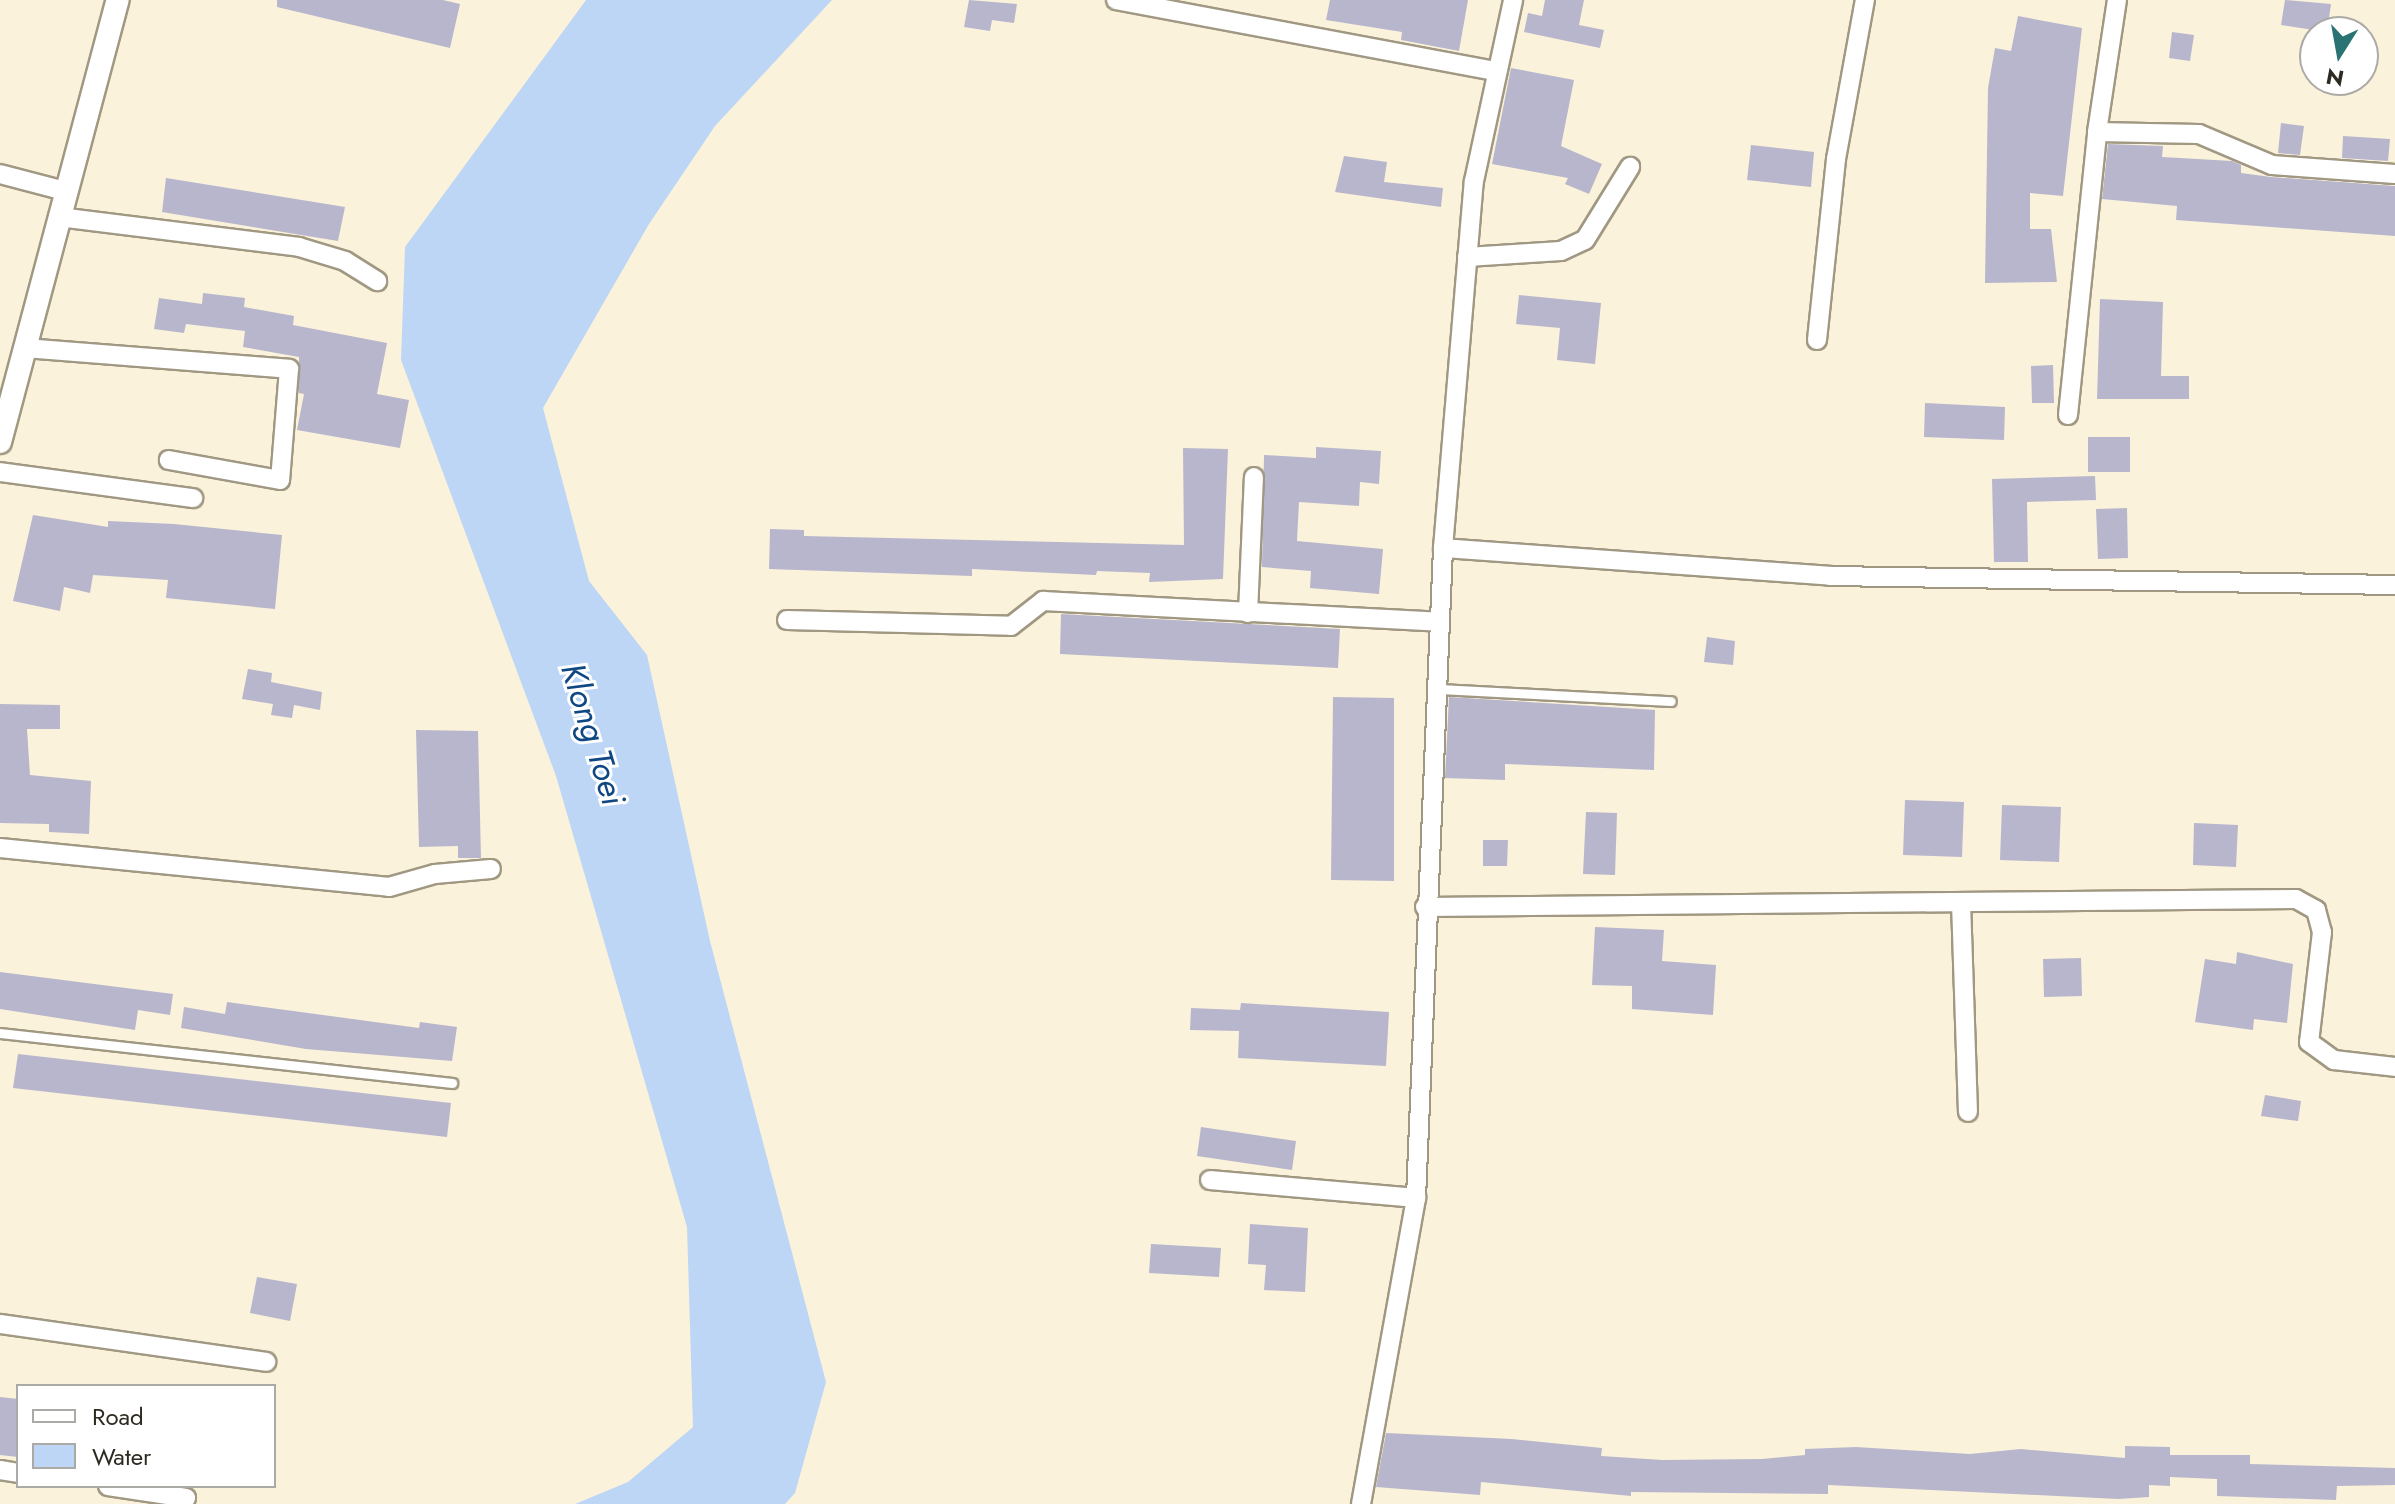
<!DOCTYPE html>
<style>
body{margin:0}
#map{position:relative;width:2395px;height:1504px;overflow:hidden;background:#fbf2db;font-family:Jost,sans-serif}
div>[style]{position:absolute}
.water>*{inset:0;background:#bdd6f6}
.building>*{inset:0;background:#b8b6cd}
.roads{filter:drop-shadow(2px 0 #a09882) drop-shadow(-2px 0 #a09882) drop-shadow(0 2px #a09882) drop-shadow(0 -2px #a09882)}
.service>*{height:9px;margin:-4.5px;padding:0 4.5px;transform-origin:4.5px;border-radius:4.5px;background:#fff}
.minor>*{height:18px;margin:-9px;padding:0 9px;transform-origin:9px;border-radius:9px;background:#fff}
.tertiary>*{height:22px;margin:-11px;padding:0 11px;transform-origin:11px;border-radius:11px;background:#fff}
span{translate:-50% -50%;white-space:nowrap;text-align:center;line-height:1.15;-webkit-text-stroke:6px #fff;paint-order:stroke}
.water-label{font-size:34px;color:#0f4783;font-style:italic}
.legend{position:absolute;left:16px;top:1384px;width:260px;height:104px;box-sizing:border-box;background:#fff;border:2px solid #abaaa6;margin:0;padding:10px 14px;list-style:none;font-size:24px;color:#2d2a21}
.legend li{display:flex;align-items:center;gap:16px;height:40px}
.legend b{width:40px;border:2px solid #abaaa6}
.north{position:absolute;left:2299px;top:16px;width:80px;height:80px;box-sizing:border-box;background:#fff;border:2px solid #abaaa6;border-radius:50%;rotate:191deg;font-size:22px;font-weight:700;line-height:32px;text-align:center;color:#2d2a21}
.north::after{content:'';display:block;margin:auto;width:28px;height:36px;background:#297374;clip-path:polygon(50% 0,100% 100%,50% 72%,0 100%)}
</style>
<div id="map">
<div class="water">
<div style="clip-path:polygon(586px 0,832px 0,715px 126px,649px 224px,543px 408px,589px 581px,647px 655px,710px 941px,826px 1382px,795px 1493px,785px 1504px,575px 1504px,628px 1482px,693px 1427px,687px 1227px,556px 776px,401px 360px,405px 247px)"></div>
</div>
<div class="building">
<div style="clip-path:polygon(277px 0,443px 0,460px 4px,450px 48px,277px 7px)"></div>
<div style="clip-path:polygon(969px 0,1017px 4px,1014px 23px,992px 20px,990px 31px,964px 27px)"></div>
<div style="clip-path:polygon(1330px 0,1468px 0,1459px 51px,1401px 40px,1402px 32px,1326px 20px)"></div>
<div style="clip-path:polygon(1545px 0,1584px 0,1579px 25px,1604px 30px,1600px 48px,1524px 32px,1528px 13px,1542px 16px)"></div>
<div style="clip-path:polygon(2285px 0,2331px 4px,2327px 32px,2281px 25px)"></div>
<div style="clip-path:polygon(2018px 16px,2082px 28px,2063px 196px,2030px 193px,2030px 229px,2051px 229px,2057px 282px,1985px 283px,1988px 88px,1995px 48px,2011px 51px)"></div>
<div style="clip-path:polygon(2172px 32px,2194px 35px,2190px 61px,2169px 58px)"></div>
<div style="clip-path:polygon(1511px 68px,1574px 80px,1561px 146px,1602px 164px,1589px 194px,1565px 184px,1568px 178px,1492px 164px)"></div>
<div style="clip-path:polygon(2281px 123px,2304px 126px,2300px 155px,2278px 153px)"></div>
<div style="clip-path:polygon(2343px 136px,2390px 139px,2388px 161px,2342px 158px)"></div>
<div style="clip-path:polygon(2108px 144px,2163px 146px,2162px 157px,2232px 161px,2241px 165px,2241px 173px,2271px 177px,2395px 186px,2395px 236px,2176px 220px,2177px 206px,2102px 199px)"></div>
<div style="clip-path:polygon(1751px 145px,1814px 152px,1811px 187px,1747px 180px)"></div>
<div style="clip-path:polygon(1344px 156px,1387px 162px,1384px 182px,1443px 188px,1441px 207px,1335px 192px)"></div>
<div style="clip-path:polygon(166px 178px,345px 207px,338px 241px,162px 212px)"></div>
<div style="clip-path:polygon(203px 293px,245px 298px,244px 307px,294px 316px,293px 325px,387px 343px,377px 394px,409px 400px,400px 448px,297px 430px,304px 394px,299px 393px,299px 357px,243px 347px,245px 331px,186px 324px,184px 333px,154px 329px,159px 298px,202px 304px)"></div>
<div style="clip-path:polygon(1519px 295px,1601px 303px,1595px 364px,1557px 360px,1560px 328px,1516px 324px)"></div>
<div style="clip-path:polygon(2100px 299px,2163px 302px,2161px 376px,2189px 376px,2189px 399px,2097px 399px)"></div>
<div style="clip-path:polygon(2053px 365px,2054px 403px,2032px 403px,2031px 366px)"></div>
<div style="clip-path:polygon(1925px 403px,2005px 407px,2004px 440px,1924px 437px)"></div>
<div style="clip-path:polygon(2088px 437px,2130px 437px,2130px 472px,2088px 472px)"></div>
<div style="clip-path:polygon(1316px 447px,1381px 451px,1379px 484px,1360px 482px,1359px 506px,1299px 502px,1297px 541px,1383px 549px,1379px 594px,1310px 588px,1311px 571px,1262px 567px,1264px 455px,1316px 458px)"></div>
<div style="clip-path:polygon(1183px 448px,1228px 449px,1223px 579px,1149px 582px,1150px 573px,1097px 571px,1096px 575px,972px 569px,972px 576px,769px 569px,770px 529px,804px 530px,804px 536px,1184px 545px)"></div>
<div style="clip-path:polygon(2095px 476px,2096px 500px,2027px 502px,2028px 562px,1994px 562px,1992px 479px)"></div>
<div style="clip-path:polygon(2127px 508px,2128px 558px,2098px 559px,2096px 509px)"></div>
<div style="clip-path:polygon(33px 515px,108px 527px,108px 521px,174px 524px,282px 535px,275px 609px,166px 598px,168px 580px,93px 575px,90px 593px,64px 587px,60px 611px,13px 601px)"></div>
<div style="clip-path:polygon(1061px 614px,1340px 629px,1338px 668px,1060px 654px)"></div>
<div style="clip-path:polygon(1707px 637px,1735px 641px,1733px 665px,1704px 662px)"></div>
<div style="clip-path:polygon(248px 669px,272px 673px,271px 682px,322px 692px,320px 710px,294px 705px,292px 718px,271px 715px,273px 704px,242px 699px)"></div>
<div style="clip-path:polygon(1333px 697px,1394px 698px,1394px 881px,1331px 880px)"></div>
<div style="clip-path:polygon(1449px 697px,1655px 710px,1654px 770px,1505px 764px,1505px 780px,1445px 778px)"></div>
<div style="clip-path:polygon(0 704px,60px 705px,60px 729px,27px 729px,30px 775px,91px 781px,89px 834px,49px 832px,49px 824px,0 823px)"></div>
<div style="clip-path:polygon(416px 730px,478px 731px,481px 858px,458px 858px,458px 846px,419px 847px)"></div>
<div style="clip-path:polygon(1905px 800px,1964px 802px,1962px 857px,1903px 855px)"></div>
<div style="clip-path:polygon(2002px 805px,2061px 807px,2059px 862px,2000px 860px)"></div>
<div style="clip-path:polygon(1586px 812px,1617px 813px,1615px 875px,1583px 874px)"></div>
<div style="clip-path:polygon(2194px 823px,2238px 825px,2236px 867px,2193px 865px)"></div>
<div style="clip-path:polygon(1483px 840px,1508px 840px,1507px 866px,1483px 866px)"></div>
<div style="clip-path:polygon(1595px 927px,1664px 930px,1662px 961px,1716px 965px,1713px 1015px,1632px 1009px,1632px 986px,1592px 985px)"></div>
<div style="clip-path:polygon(2237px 952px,2293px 964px,2287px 1023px,2254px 1019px,2253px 1030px,2195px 1022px,2205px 959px,2236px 964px)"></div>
<div style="clip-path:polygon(2081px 958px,2082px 996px,2044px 997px,2043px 959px)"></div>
<div style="clip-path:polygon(0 972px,173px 994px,170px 1015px,138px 1010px,135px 1030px,0 1009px)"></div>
<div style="clip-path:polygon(227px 1002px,419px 1028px,420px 1022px,457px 1027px,452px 1061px,306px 1049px,181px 1028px,184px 1007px,225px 1014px)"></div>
<div style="clip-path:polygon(1241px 1003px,1389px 1012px,1386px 1066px,1238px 1058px,1239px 1031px,1190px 1030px,1191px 1008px,1240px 1010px)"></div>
<div style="clip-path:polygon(18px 1054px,451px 1103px,447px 1137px,13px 1088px)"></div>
<div style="clip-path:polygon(2265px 1095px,2301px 1101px,2298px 1121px,2261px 1116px)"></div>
<div style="clip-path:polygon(1201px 1127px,1296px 1141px,1292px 1170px,1197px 1156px)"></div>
<div style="clip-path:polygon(1250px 1224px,1308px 1228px,1305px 1292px,1264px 1290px,1266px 1265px,1248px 1264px)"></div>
<div style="clip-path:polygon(1151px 1244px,1221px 1248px,1219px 1277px,1149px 1273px)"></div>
<div style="clip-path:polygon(257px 1277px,297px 1284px,290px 1321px,250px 1313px)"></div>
<div style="clip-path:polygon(0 1397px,18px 1399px,18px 1457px,0 1455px)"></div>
<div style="clip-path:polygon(1386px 1433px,1512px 1439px,1602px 1448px,1601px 1456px,1663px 1460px,1762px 1459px,1805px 1455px,1805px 1449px,1856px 1447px,1970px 1454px,2021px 1449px,2125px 1458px,2125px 1446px,2170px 1447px,2170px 1455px,2250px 1455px,2250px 1464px,2395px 1468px,2395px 1485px,2337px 1486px,2336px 1500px,2217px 1496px,2217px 1479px,2170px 1477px,2170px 1486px,2149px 1485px,2149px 1497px,2118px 1499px,1828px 1485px,1828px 1494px,1631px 1492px,1631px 1496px,1481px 1482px,1480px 1495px,1376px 1487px)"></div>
</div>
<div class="roads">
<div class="service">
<div style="left:1439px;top:689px;width:232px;rotate:3deg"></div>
<div style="left:0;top:1033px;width:455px;rotate:6.3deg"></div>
</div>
<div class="minor">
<div style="left:1116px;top:0;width:388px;rotate:10.6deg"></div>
<div style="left:2097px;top:132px;width:102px;rotate:1.1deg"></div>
<div style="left:2199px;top:134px;width:79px;rotate:23deg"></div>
<div style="left:2272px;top:165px;width:123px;rotate:4.2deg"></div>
<div style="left:0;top:174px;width:67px;rotate:14.7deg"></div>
<div style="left:59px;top:217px;width:242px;rotate:7.1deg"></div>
<div style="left:299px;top:247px;width:48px;rotate:16.9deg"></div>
<div style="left:345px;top:261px;width:38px;rotate:32deg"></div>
<div style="left:1467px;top:257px;width:94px;rotate:-3.7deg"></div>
<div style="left:1561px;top:251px;width:26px;rotate:-25deg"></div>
<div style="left:1585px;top:240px;width:86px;rotate:-58.3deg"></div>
<div style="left:1817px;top:340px;width:182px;rotate:-84deg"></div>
<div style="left:1836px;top:159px;width:162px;rotate:-79.7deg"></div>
<div style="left:24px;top:348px;width:266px;rotate:4.5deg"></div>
<div style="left:289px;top:369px;width:111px;rotate:94.6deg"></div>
<div style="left:280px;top:480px;width:113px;rotate:-169.8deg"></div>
<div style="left:2068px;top:415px;width:284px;rotate:-84.1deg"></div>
<div style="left:2097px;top:132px;width:134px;rotate:-81.4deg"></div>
<div style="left:0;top:472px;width:195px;rotate:7.7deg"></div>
<div style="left:1443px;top:548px;width:388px;rotate:4.1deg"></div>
<div style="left:1830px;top:576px;width:565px;rotate:0.91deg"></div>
<div style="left:1248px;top:613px;width:136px;rotate:-87.5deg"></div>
<div style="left:787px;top:620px;width:224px;rotate:1.5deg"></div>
<div style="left:1011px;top:626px;width:41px;rotate:-38deg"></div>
<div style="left:1043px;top:601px;width:397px;rotate:3deg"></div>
<div style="left:0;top:848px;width:391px;rotate:5.7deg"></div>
<div style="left:389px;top:887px;width:48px;rotate:-15.8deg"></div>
<div style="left:435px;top:874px;width:56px;rotate:-5.1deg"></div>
<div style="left:1961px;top:902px;width:210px;rotate:88.1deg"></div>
<div style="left:1425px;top:907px;width:871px;rotate:-0.53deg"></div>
<div style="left:2296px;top:899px;width:23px;rotate:29deg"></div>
<div style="left:2316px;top:910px;width:23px;rotate:75deg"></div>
<div style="left:2322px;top:932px;width:111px;rotate:96.7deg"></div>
<div style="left:2309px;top:1042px;width:31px;rotate:36deg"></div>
<div style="left:2334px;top:1060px;width:61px;rotate:6.5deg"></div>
<div style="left:1210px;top:1180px;width:207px;rotate:5deg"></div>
<div style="left:0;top:1324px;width:269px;rotate:8.1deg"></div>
<div style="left:0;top:1470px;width:18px;rotate:9deg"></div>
<div style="left:108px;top:1486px;width:79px;rotate:8.7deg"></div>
<div style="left:1361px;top:1504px;width:311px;rotate:-79.8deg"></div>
<div style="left:1416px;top:1198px;width:651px;rotate:-87.62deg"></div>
<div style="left:1443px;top:548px;width:368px;rotate:-85.2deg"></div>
<div style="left:1474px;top:181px;width:185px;rotate:-77.8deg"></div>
</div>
<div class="tertiary">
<div style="left:0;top:442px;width:457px;rotate:-75.1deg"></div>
</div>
</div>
<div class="water-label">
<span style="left:593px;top:734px;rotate:73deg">Klong Toei</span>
</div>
<ul class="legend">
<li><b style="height:10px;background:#fff"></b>Road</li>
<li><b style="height:22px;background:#bdd6f6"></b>Water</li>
</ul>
<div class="north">N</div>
</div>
